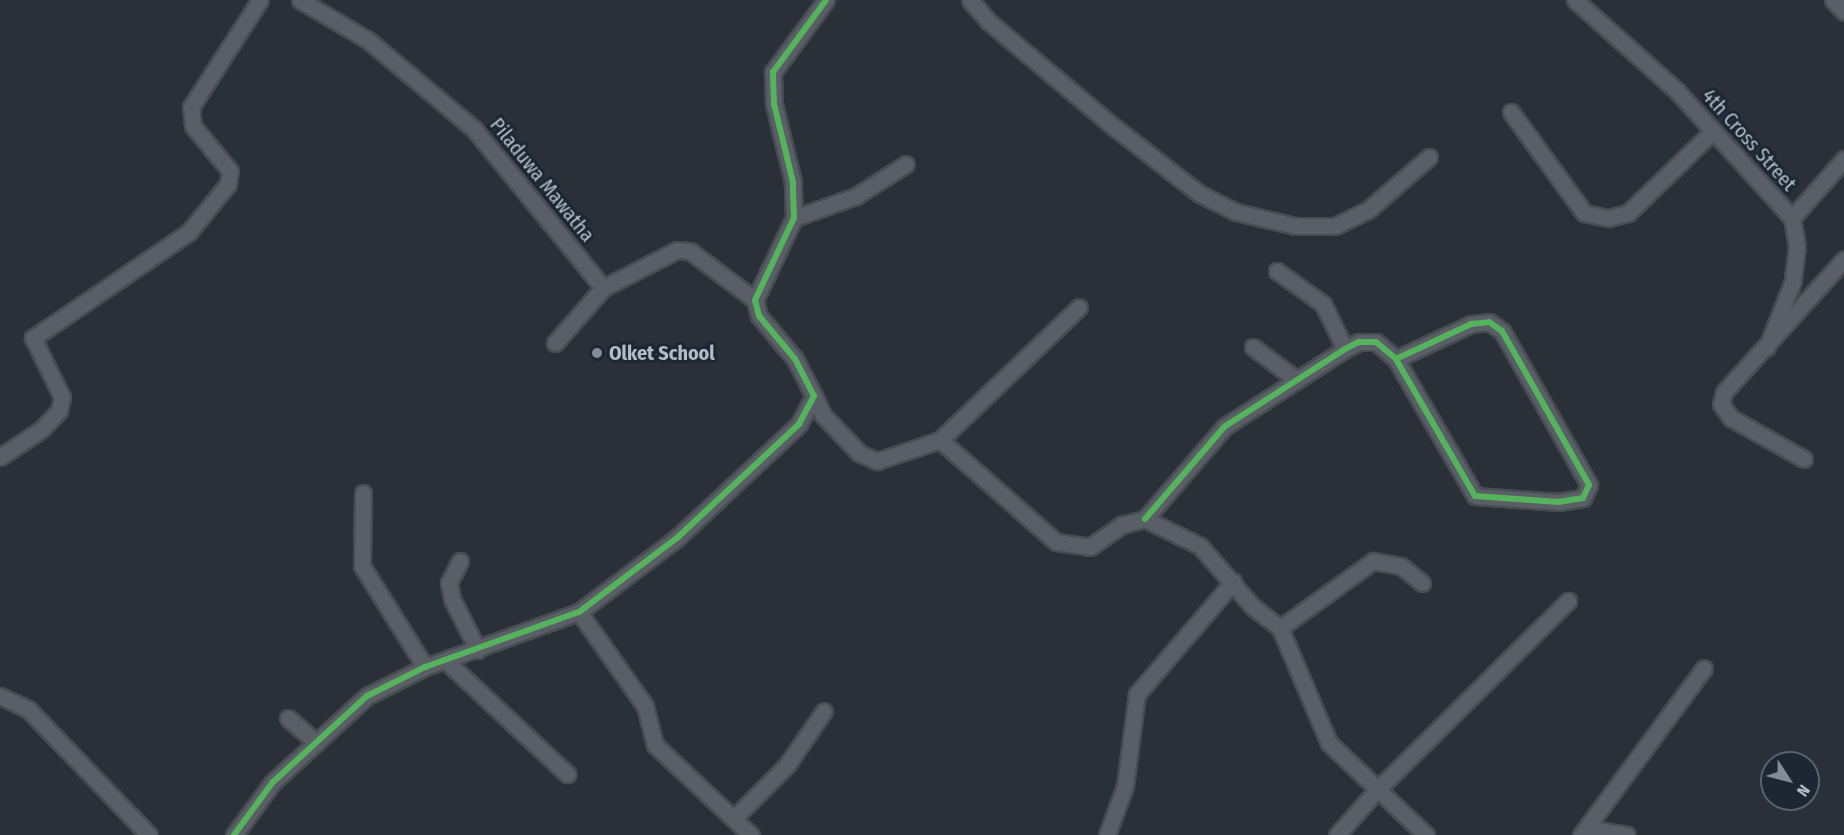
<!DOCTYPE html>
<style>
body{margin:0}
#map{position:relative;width:1844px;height:835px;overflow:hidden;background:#2a3038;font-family:"Fira Sans Condensed",sans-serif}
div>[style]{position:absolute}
.roads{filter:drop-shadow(2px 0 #484c53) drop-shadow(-2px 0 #484c53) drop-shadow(0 2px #484c53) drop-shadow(0 -2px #484c53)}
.minor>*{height:15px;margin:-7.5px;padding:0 7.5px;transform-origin:7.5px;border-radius:7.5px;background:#5a5e66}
.cycleway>*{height:6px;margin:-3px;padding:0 3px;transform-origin:3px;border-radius:3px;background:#56b35d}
.dots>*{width:16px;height:16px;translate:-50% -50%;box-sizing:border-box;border:3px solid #1d2633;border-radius:50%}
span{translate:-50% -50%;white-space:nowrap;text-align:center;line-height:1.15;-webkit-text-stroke:6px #1d2633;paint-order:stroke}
.street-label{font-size:20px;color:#b4bcc9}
.poi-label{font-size:20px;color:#b4bcc9;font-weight:700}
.left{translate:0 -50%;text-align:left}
.north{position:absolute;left:1760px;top:751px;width:60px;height:60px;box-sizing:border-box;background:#1d2633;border:2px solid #59626f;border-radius:50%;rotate:126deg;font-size:16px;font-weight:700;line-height:24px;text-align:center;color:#b4bcc9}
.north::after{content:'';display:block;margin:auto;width:21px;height:27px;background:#848b96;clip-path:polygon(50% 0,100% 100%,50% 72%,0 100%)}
</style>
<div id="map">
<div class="roads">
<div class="minor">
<div style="left:300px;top:0;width:79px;rotate:30.5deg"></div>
<div style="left:368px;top:40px;width:138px;rotate:40deg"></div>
<div style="left:474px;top:129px;width:205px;rotate:50.9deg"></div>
<div style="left:603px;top:288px;width:83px;rotate:-27.2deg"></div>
<div style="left:677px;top:250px;width:13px;rotate:4deg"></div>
<div style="left:690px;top:251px;width:81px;rotate:37deg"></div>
<div style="left:970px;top:0;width:28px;rotate:49deg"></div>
<div style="left:988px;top:21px;width:158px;rotate:40.1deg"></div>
<div style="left:1109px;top:123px;width:115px;rotate:38deg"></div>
<div style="left:1200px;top:194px;width:40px;rotate:26.6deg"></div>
<div style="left:1236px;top:212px;width:61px;rotate:13.3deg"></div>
<div style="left:1295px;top:226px;width:40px"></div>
<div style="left:1335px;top:226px;width:37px;rotate:-26deg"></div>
<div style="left:1368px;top:210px;width:81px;rotate:-41deg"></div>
<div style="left:1575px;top:0;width:135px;rotate:41.7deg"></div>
<div style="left:1676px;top:90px;width:173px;rotate:47.8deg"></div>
<div style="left:1792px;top:218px;width:28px;rotate:80deg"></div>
<div style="left:1797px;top:246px;width:35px;rotate:97deg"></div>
<div style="left:1793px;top:281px;width:71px;rotate:111.5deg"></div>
<div style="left:1833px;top:0;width:16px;rotate:47deg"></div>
<div style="left:1511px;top:112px;width:125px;rotate:54.1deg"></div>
<div style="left:1584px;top:213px;width:25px;rotate:12deg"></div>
<div style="left:1608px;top:218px;width:21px;rotate:-14deg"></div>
<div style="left:1628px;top:213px;width:118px;rotate:-44deg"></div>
<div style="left:794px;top:218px;width:66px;rotate:-19.5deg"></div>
<div style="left:856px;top:196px;width:59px;rotate:-32.6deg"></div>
<div style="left:1792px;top:218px;width:79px;rotate:-48.6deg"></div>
<div style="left:1277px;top:271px;width:57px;rotate:35.7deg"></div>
<div style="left:1323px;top:304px;width:50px;rotate:63.9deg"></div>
<div style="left:555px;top:343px;width:73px;rotate:-48.9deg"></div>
<div style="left:1253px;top:347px;width:55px;rotate:36.9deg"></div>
<div style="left:814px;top:396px;width:21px;rotate:65deg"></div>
<div style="left:823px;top:415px;width:52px;rotate:46.5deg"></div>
<div style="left:859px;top:453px;width:20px;rotate:24deg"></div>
<div style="left:877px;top:461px;width:66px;rotate:-18.4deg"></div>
<div style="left:940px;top:440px;width:192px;rotate:-43.7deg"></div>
<div style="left:940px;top:440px;width:154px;rotate:41.3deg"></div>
<div style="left:1056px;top:542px;width:34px;rotate:8deg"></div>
<div style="left:1090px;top:547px;width:39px;rotate:-35deg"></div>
<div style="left:1122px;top:525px;width:24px;rotate:-15deg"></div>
<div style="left:1145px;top:519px;width:61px;rotate:26.1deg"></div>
<div style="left:1200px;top:546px;width:79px;rotate:49.1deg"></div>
<div style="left:1252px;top:606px;width:36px;rotate:38deg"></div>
<div style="left:1280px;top:628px;width:125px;rotate:66.9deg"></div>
<div style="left:1329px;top:743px;width:134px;rotate:43.5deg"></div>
<div style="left:0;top:457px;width:50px;rotate:-33.7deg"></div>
<div style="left:42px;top:429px;width:25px;rotate:-47deg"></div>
<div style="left:59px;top:411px;width:14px;rotate:-78deg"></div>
<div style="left:62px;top:397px;width:66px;rotate:-116.2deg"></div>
<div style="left:33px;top:338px;width:189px;rotate:-34.2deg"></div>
<div style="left:189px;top:232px;width:62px;rotate:-50.9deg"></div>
<div style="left:228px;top:184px;width:13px;rotate:-81deg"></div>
<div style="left:230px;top:171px;width:58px;rotate:-129.4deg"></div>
<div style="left:193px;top:126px;width:19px;rotate:-96deg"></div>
<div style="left:191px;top:107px;width:127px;rotate:-57.2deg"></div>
<div style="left:1804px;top:459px;width:84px;rotate:-150.7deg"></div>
<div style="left:1731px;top:418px;width:17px;rotate:-126deg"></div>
<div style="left:1721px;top:404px;width:12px;rotate:-76deg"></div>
<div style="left:1724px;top:392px;width:179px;rotate:-47.9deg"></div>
<div style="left:363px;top:493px;width:73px;rotate:90.8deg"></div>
<div style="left:362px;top:566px;width:119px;rotate:58deg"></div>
<div style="left:1145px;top:519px;width:121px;rotate:-49.3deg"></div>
<div style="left:1224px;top:427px;width:144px;rotate:-32.8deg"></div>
<div style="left:1345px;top:349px;width:16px;rotate:-27deg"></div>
<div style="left:1359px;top:342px;width:17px"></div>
<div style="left:1376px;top:342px;width:26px;rotate:40deg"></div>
<div style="left:1396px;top:359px;width:83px;rotate:-25deg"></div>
<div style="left:1471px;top:324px;width:18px;rotate:-6deg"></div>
<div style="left:1489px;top:322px;width:16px;rotate:35deg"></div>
<div style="left:1502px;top:331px;width:177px;rotate:60.5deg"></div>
<div style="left:1589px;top:485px;width:14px;rotate:115deg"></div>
<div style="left:1583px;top:498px;width:24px;rotate:171deg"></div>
<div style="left:1559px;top:502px;width:84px;rotate:-175.9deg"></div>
<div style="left:1475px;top:496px;width:158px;rotate:-120deg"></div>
<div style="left:460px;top:561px;width:25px;rotate:117deg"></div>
<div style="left:449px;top:583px;width:16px;rotate:79deg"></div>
<div style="left:452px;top:599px;width:57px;rotate:63deg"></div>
<div style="left:579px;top:612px;width:115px;rotate:54.9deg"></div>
<div style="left:645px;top:706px;width:40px;rotate:75.6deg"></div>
<div style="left:655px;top:745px;width:132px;rotate:43.2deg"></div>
<div style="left:1280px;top:628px;width:115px;rotate:-35.8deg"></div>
<div style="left:1373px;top:561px;width:28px;rotate:10deg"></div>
<div style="left:1401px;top:566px;width:27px;rotate:39deg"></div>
<div style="left:446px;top:661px;width:166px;rotate:43deg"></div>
<div style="left:0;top:696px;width:31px;rotate:25deg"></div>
<div style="left:28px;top:709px;width:175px;rotate:46.2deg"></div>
<div style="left:288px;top:718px;width:38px;rotate:41deg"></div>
<div style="left:734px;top:818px;width:75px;rotate:-45deg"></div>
<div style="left:787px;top:765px;width:65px;rotate:-55.6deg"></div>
<div style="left:234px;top:835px;width:66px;rotate:-53.7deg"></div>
<div style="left:273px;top:782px;width:127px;rotate:-42.5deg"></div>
<div style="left:367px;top:696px;width:65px;rotate:-26.6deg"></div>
<div style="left:425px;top:667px;width:164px;rotate:-19.7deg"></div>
<div style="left:579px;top:612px;width:124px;rotate:-37.1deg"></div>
<div style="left:678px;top:537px;width:166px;rotate:-43deg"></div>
<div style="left:799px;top:424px;width:32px;rotate:-62deg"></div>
<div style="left:814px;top:396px;width:42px;rotate:-117.2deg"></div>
<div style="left:795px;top:359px;width:56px;rotate:-129.9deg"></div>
<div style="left:759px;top:316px;width:16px;rotate:-104deg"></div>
<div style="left:755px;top:300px;width:91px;rotate:-64.6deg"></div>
<div style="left:794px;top:218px;width:36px;rotate:-92deg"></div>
<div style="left:793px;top:182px;width:80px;rotate:-103.7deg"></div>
<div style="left:774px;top:104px;width:32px;rotate:-92deg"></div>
<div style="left:773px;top:72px;width:89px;rotate:-53.6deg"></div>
<div style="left:1107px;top:835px;width:52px;rotate:-69.8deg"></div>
<div style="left:1125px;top:786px;width:93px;rotate:-82.6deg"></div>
<div style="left:1137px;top:694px;width:148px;rotate:-49.4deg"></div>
<div style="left:1337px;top:835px;width:60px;rotate:-48.4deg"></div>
<div style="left:1377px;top:790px;width:269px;rotate:-44.7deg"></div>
<div style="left:1581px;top:835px;width:207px;rotate:-53.6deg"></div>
<div style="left:1584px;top:835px;width:14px;rotate:-21deg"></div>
<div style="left:1597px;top:830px;width:30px;rotate:9deg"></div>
</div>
</div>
<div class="cycleway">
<div style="left:1145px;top:519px;width:121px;rotate:-49.3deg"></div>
<div style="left:1224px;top:427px;width:144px;rotate:-32.8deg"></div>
<div style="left:1345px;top:349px;width:16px;rotate:-27deg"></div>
<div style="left:1359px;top:342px;width:17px"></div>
<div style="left:1376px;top:342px;width:26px;rotate:40deg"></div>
<div style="left:1396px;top:359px;width:83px;rotate:-25deg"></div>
<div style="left:1471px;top:324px;width:18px;rotate:-6deg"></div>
<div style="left:1489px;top:322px;width:16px;rotate:35deg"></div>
<div style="left:1502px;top:331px;width:177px;rotate:60.5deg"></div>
<div style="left:1589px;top:485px;width:14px;rotate:115deg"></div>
<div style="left:1583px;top:498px;width:24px;rotate:171deg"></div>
<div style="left:1559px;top:502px;width:84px;rotate:-175.9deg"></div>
<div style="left:1475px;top:496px;width:158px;rotate:-120deg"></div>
<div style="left:234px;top:835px;width:66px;rotate:-53.7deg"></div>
<div style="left:273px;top:782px;width:127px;rotate:-42.5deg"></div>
<div style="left:367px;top:696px;width:65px;rotate:-26.6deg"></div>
<div style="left:425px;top:667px;width:164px;rotate:-19.7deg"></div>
<div style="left:579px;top:612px;width:124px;rotate:-37.1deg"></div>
<div style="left:678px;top:537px;width:166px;rotate:-43deg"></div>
<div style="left:799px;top:424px;width:32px;rotate:-62deg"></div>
<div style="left:814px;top:396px;width:42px;rotate:-117.2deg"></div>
<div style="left:795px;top:359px;width:56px;rotate:-129.9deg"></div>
<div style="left:759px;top:316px;width:16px;rotate:-104deg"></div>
<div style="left:755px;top:300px;width:91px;rotate:-64.6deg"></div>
<div style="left:794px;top:218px;width:36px;rotate:-92deg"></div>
<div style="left:793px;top:182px;width:80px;rotate:-103.7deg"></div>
<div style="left:774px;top:104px;width:32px;rotate:-92deg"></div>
<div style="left:773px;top:72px;width:89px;rotate:-53.6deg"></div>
</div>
<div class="dots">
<div style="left:597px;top:353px;background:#848b96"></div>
</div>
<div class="street-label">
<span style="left:1749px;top:140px;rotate:48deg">4th Cross Street</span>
<span style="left:542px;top:180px;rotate:51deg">Piladuwa Mawatha</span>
</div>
<div class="poi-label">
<span class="left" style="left:609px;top:353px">Olket School</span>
</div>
<div class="north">N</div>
</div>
